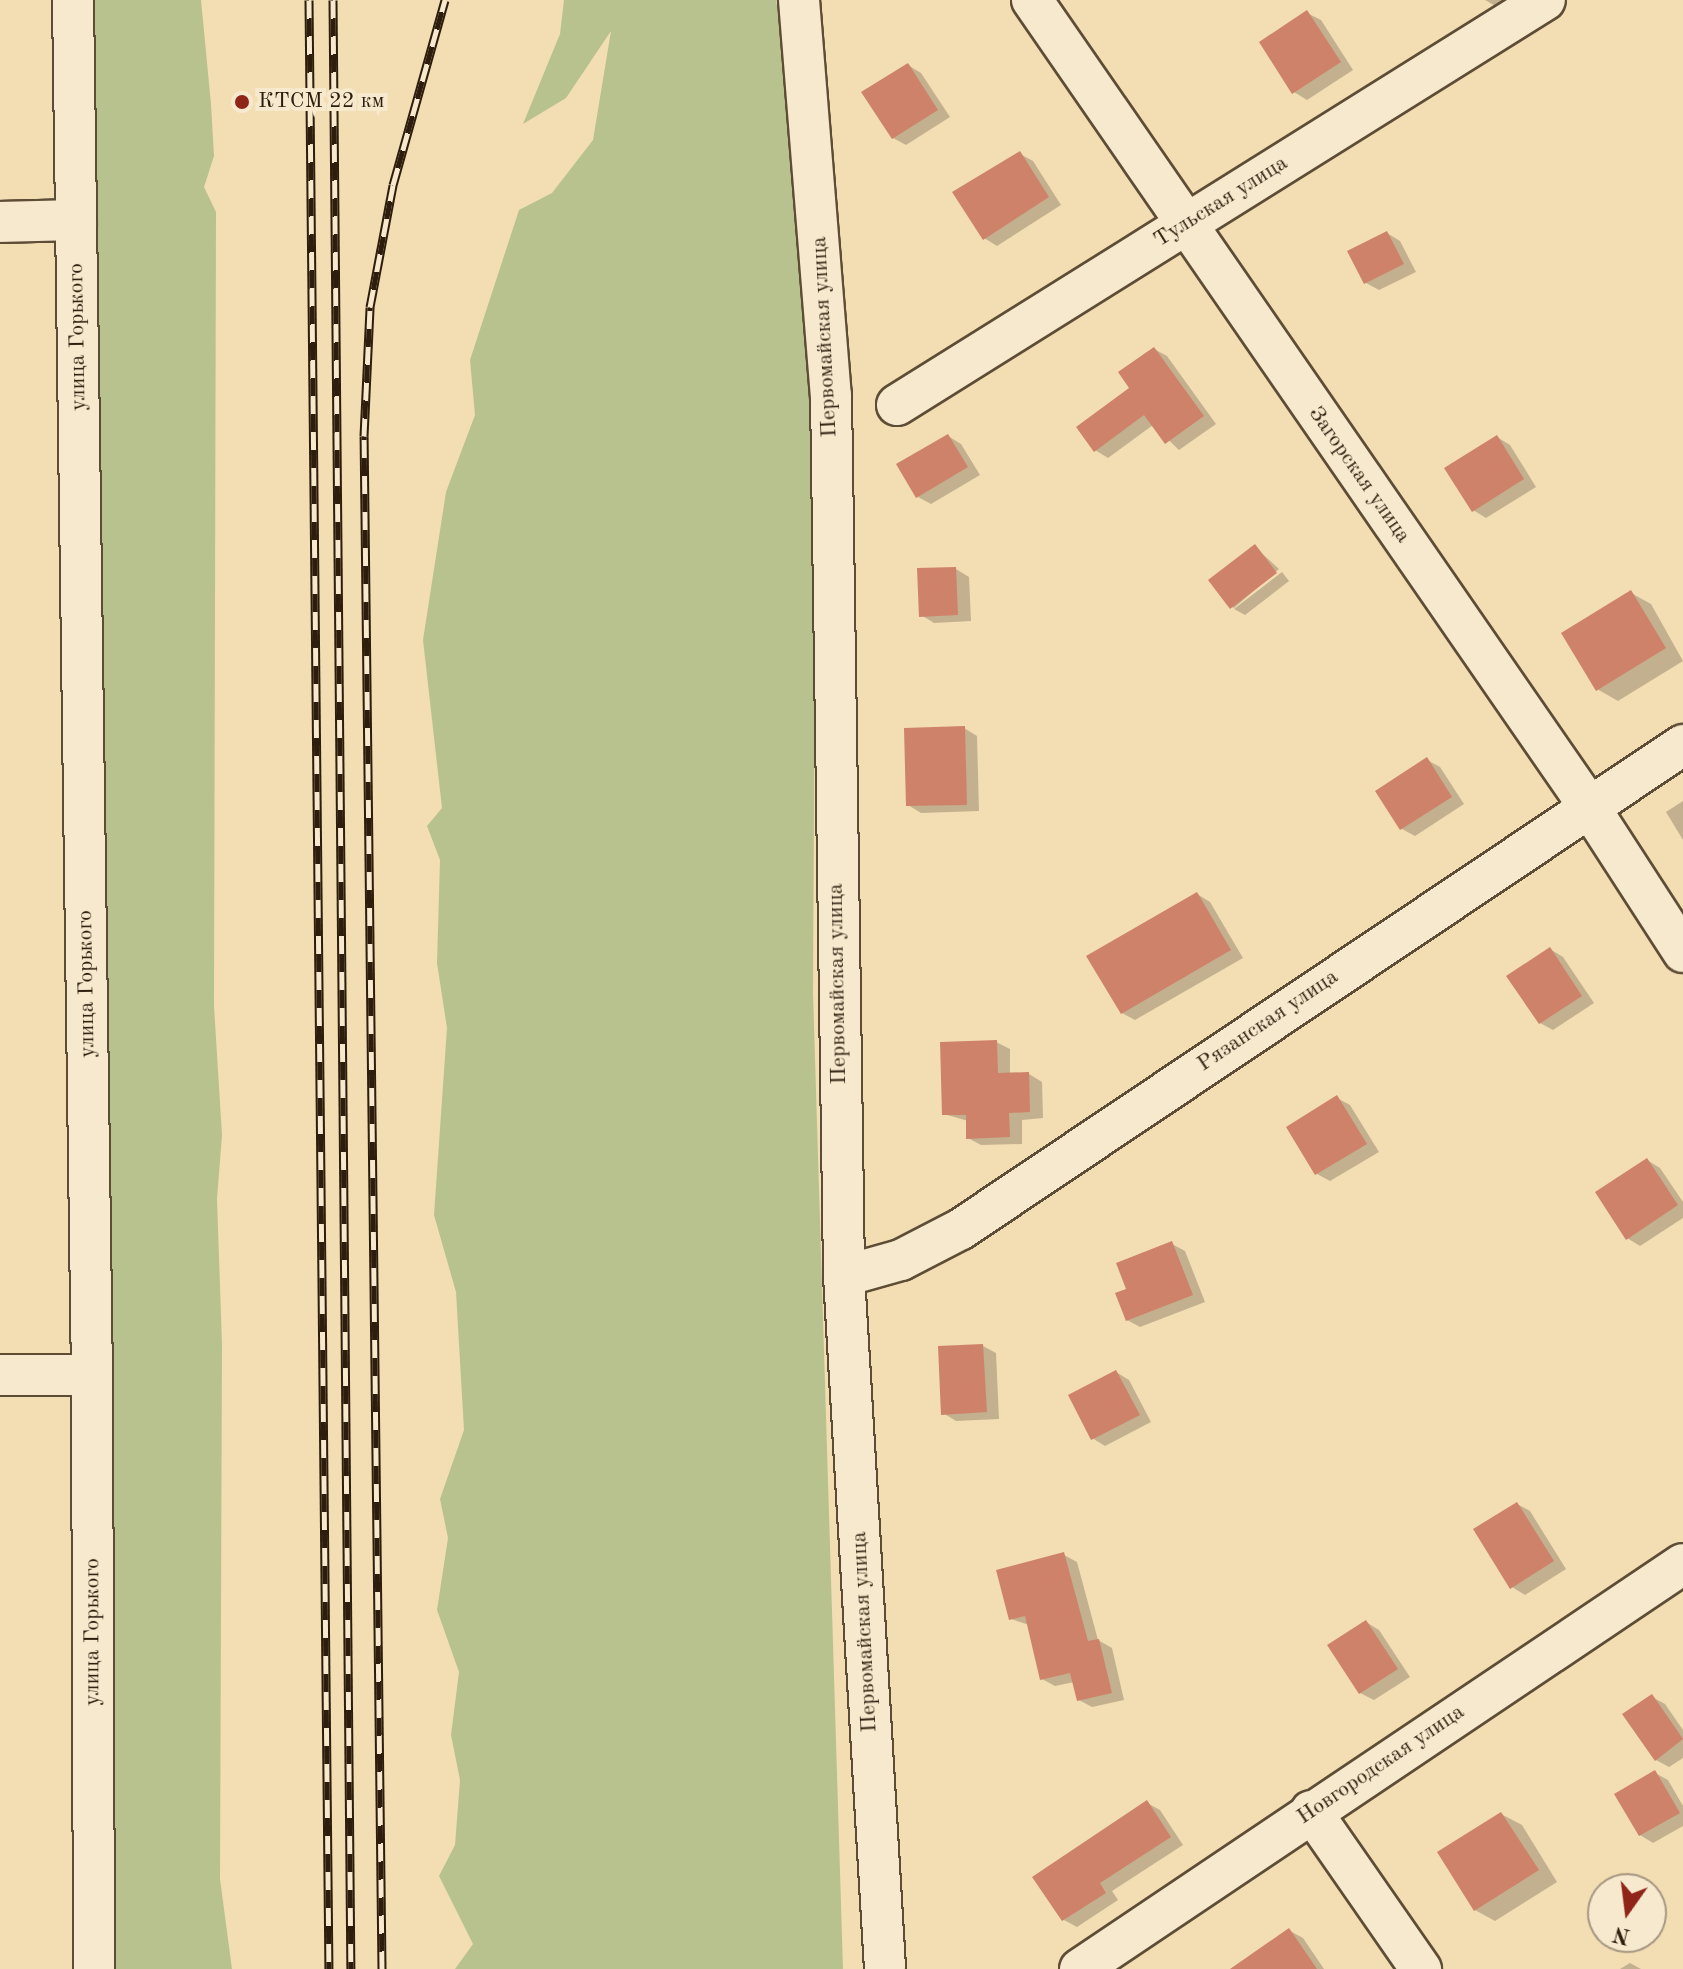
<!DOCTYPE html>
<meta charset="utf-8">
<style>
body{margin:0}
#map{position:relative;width:1683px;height:1969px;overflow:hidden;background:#f3ddb3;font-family:"Old Standard TT",serif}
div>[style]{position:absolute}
.green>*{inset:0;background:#b8c28e}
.shadow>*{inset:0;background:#0003}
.building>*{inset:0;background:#ce826a}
.roads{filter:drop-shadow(2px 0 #5e4d36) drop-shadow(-2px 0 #5e4d36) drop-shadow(0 2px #5e4d36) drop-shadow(0 -2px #5e4d36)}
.minor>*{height:40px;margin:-20px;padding:0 20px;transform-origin:20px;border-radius:20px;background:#f7e9ce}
.rail>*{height:9px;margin-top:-4.5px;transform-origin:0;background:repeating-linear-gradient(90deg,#f7e9ce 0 18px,#2d1d0d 0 36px);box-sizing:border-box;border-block:2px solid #2d1d0d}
.dots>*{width:22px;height:22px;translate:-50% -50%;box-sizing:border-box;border:4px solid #f7e9ce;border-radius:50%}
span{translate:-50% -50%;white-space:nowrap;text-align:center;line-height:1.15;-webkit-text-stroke:8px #f7e9ce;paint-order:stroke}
.poi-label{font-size:22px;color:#2d1d0d}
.left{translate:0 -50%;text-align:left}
.street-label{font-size:22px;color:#2d1d0d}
.north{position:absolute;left:1587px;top:1873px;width:80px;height:80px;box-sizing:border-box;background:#f7e9ce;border:2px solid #a69781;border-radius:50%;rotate:194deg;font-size:22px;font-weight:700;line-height:32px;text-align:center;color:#2d1d0d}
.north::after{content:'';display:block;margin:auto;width:28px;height:36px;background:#8f2418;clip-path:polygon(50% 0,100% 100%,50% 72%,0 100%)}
</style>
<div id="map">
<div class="green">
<div style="clip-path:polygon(91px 0,201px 0,211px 104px,214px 156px,204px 187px,216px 212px,214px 1006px,222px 1135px,217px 1199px,222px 1344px,220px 1879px,232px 1969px,111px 1969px)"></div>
<div style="clip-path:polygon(564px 0,776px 0,784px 48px,816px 427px,813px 993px,843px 1969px,455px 1969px,473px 1944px,439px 1876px,455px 1845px,460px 1780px,451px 1735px,459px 1672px,437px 1610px,448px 1538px,440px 1499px,464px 1430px,456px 1292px,434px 1215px,447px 1028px,437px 963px,440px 860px,427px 826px,442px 808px,423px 640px,446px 492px,475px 415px,470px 360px,519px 210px,552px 193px,593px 140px,611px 31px,566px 98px,523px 124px,560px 34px)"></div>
</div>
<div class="shadow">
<div style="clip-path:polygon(1485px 0,1511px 0,1499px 8px)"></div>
<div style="clip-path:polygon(1307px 13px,1321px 20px,1353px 70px,1307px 100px,1294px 92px)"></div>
<div style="clip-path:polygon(908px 65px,921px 73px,950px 117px,906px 145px,893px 138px)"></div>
<div style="clip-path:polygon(1020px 154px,1033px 161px,1061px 205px,997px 246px,984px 238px)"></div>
<div style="clip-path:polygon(1387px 233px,1400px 241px,1416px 272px,1379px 290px,1366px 283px)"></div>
<div style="clip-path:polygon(1154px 349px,1167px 356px,1216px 424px,1179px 450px,1153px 425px,1108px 458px,1095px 450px)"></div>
<div style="clip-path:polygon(948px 436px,961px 444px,980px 475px,931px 504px,918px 497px)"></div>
<div style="clip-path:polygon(1497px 437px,1510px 445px,1536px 487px,1486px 518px,1473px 510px)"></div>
<div style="clip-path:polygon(1255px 547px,1279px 569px,1234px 608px,1232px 607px)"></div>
<div style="clip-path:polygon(956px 569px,969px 577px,971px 621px,934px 623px,921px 615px)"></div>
<div style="clip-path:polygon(1282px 572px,1289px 581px,1245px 615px,1234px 609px)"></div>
<div style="clip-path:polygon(1631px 593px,1651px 604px,1683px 661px,1618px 701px,1597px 689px)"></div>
<div style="clip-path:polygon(964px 728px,977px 736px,979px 811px,921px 813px,908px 805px)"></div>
<div style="clip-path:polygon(1427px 760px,1440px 767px,1464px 804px,1415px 836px,1402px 829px)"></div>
<div style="clip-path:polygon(1683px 801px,1683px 840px,1666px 812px)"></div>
<div style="clip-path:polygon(1197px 894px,1210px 902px,1243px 958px,1135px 1020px,1122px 1013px)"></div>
<div style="clip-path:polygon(1550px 949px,1563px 957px,1594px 1003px,1553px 1030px,1540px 1023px)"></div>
<div style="clip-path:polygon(996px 1042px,1010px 1049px,1010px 1075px,1029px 1074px,1042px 1082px,1043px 1118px,1022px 1120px,1022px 1144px,981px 1145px,968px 1138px,968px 1121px,944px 1114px)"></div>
<div style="clip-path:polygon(1337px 1098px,1350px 1105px,1379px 1152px,1330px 1181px,1317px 1174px)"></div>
<div style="clip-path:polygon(1647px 1160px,1660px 1168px,1683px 1202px,1683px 1218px,1640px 1246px,1627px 1238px)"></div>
<div style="clip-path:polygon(1172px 1244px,1185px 1251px,1205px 1302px,1140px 1327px,1127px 1320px,1129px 1290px)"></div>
<div style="clip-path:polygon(983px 1346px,996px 1353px,999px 1419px,956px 1421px,943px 1413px)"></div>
<div style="clip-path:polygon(1116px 1372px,1129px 1380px,1151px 1422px,1105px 1446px,1092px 1438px)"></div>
<div style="clip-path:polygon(1517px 1504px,1530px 1511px,1566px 1569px,1525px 1595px,1512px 1587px)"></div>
<div style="clip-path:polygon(1064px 1555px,1077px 1562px,1098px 1640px,1112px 1648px,1124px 1700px,1092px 1707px,1079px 1700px,1074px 1682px,1055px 1686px,1042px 1679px,1029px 1625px,1011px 1619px)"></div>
<div style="clip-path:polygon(1366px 1622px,1379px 1630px,1410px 1677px,1374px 1700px,1360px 1693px)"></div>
<div style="clip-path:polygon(1652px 1697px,1665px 1704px,1683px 1730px,1683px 1758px,1669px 1767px,1656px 1760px)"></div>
<div style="clip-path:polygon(1655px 1773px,1668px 1780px,1683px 1806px,1683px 1826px,1653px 1843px,1640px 1835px)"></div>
<div style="clip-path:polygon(1147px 1803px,1160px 1810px,1183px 1845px,1112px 1891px,1118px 1900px,1077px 1927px,1064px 1920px)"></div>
<div style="clip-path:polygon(1501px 1814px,1522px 1825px,1557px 1882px,1495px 1921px,1475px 1910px)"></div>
<div style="clip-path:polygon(1290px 1931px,1303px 1938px,1324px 1969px,1249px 1969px)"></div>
<div style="clip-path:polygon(1630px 1963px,1641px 1969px,1620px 1969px)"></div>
</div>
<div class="building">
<div style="clip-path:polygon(1307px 10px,1341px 62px,1292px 94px,1259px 42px)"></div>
<div style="clip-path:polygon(908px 63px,938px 110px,892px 139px,861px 92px)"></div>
<div style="clip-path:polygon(1020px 151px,1049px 197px,983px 240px,952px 192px)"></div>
<div style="clip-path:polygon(1387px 231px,1404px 264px,1364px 284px,1347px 251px)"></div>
<div style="clip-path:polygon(1154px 347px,1204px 416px,1165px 444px,1144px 415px,1094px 452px,1076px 427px,1129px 388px,1118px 372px)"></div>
<div style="clip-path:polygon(948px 434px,968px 467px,916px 498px,896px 464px)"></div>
<div style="clip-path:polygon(1497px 435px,1524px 479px,1472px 512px,1444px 468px)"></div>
<div style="clip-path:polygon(1255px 544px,1277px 573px,1230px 609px,1208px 580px)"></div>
<div style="clip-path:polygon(956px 567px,958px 615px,919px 617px,917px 568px)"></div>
<div style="clip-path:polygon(1631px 590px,1666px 648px,1596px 691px,1561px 633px)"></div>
<div style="clip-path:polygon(965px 726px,967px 805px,906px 806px,904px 728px)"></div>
<div style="clip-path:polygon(1427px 757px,1452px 797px,1400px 830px,1375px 791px)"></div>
<div style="clip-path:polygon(1197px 892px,1231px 950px,1121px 1014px,1086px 956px)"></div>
<div style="clip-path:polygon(1550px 947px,1582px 996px,1539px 1024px,1506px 976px)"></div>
<div style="clip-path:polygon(997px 1040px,998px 1073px,1029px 1072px,1030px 1112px,1009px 1113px,1010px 1137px,966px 1139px,966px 1115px,942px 1115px,940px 1042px)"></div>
<div style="clip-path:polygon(1337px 1095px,1367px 1144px,1315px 1175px,1286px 1127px)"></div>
<div style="clip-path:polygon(1647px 1158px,1678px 1205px,1626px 1240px,1595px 1192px)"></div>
<div style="clip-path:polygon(1172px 1241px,1193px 1295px,1126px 1321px,1115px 1293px,1126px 1289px,1116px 1263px)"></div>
<div style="clip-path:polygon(983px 1344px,987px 1412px,941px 1415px,938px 1346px)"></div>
<div style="clip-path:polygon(1116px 1370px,1140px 1415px,1091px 1440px,1068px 1395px)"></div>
<div style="clip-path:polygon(1517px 1502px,1554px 1561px,1510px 1589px,1473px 1529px)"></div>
<div style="clip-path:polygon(1064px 1552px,1088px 1641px,1099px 1639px,1112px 1693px,1077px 1701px,1070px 1673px,1040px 1680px,1025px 1616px,1009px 1620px,996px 1570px)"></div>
<div style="clip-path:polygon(1366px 1620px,1398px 1669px,1359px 1694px,1327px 1645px)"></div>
<div style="clip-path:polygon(1652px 1694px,1683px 1739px,1655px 1761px,1622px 1714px)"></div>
<div style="clip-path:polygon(1655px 1770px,1680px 1813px,1639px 1836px,1614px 1794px)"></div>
<div style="clip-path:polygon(1147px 1800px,1171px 1837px,1100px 1883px,1106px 1893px,1062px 1921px,1032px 1877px)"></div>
<div style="clip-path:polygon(1501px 1812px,1539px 1870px,1474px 1911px,1437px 1852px)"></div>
<div style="clip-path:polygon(1289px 1928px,1317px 1969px,1230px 1969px)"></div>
</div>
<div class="roads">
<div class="minor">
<div style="left:73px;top:0;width:1375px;rotate:89.21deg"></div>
<div style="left:92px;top:1375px;width:594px;rotate:89.81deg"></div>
<div style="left:799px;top:0;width:396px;rotate:85.4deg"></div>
<div style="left:831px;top:395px;width:881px;rotate:89.15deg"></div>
<div style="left:844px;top:1276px;width:694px;rotate:86.61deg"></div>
<div style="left:1032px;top:0;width:978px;rotate:55.37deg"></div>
<div style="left:1588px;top:805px;width:175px;rotate:57.1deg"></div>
<div style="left:0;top:222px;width:76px;rotate:-1.5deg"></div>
<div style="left:897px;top:405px;width:764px;rotate:-32.01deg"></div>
<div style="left:844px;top:1276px;width:59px;rotate:-15.7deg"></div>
<div style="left:901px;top:1260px;width:68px;rotate:-27.3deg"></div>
<div style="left:961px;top:1229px;width:869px;rotate:-33.84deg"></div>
<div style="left:0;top:1375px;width:92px"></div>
<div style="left:1311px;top:1811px;width:193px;rotate:55.2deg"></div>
<div style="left:1080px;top:1969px;width:726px;rotate:-33.89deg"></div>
</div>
</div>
<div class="rail">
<div style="left:309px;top:0;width:1969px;rotate:89.42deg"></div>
<div style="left:333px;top:0;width:1969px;rotate:89.48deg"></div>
<div style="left:382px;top:1969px;width:1533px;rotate:-90.67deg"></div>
<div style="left:364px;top:436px;width:129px;rotate:-87.3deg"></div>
<div style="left:370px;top:307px;width:124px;rotate:-79.3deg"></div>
<div style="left:393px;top:185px;width:192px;rotate:-74.3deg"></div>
</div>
<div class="dots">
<div style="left:242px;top:102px;background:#8f2418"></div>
</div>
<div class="poi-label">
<span class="left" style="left:258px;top:102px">КТСМ 22 км</span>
</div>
<div class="street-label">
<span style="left:1221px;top:202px;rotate:-32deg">Тульская улица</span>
<span style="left:78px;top:337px;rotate:-91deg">улица Горького</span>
<span style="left:825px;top:337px;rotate:-93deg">Первомайская улица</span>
<span style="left:1359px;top:475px;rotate:55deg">Загорская улица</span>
<span style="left:87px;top:984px;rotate:-91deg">улица Горького</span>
<span style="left:838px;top:984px;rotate:-91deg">Первомайская улица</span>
<span style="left:1268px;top:1021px;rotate:-34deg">Рязанская улица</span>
<span style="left:93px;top:1632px;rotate:-90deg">улица Горького</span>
<span style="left:865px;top:1632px;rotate:-93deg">Первомайская улица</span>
<span style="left:1381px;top:1765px;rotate:-34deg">Новгородская улица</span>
</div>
<div class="north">N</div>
</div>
